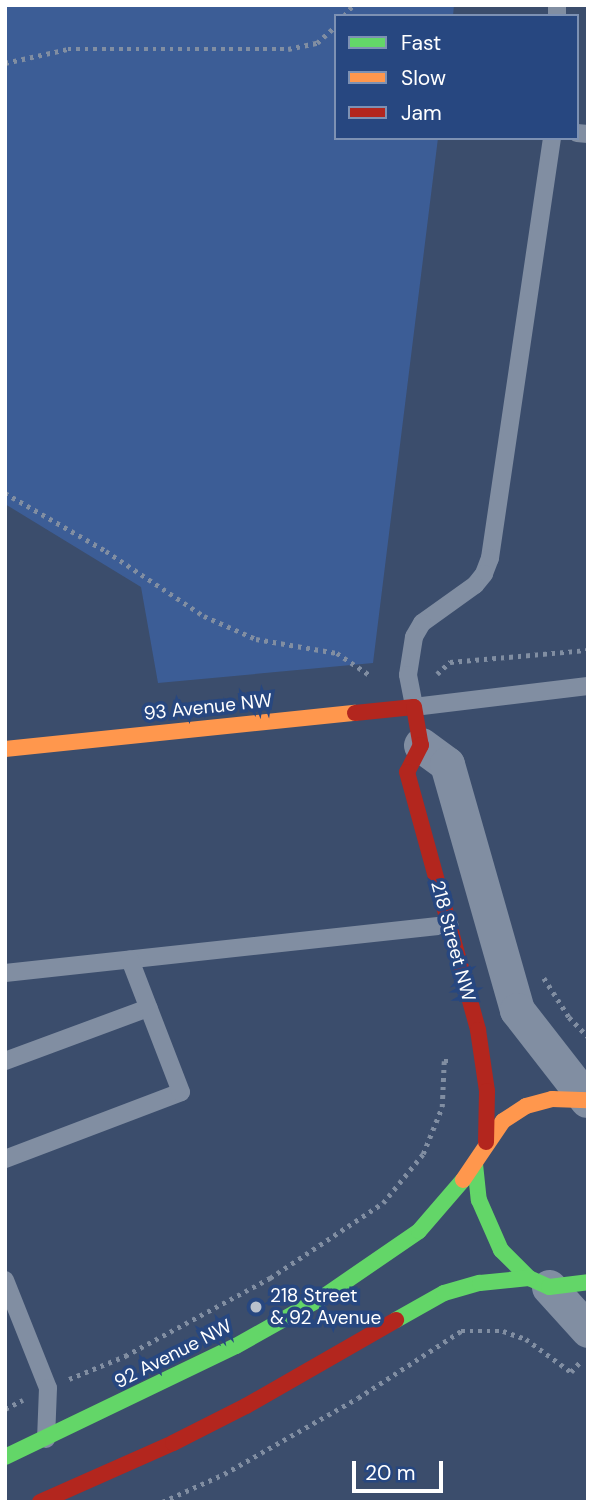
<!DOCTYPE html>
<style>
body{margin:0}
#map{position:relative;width:593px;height:1507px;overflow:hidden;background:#3b4d6c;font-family:"DM Sans",sans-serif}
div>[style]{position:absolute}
.green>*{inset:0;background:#3c5d96}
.path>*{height:4.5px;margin-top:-2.25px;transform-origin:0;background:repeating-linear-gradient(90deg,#818ea2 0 3.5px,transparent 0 8.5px)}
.lane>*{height:18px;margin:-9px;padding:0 9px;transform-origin:9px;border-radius:9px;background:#818ea2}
.street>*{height:35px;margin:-17.5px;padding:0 17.5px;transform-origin:17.5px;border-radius:17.5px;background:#818ea2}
.fast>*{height:16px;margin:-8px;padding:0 8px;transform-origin:8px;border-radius:8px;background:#63d668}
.slow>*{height:16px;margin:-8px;padding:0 8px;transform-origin:8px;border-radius:8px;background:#ff974d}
.jam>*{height:16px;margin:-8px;padding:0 8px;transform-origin:8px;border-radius:8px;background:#b3261e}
.dots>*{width:19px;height:19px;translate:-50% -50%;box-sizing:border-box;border:4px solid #274780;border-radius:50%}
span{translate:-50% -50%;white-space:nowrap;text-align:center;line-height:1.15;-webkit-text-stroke:7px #274780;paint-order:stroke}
.street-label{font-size:19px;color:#fff}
.poi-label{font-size:19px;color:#fff}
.left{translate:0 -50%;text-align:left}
.frame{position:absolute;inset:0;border:7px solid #fff;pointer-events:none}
.legend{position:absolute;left:334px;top:14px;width:245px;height:126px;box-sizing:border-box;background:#274780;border:2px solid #7d91b3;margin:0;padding:9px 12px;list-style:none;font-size:21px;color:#fff}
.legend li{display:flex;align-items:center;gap:14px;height:35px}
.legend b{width:35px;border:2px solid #7d91b3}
.scale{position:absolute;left:352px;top:1461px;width:91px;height:32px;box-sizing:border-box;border:4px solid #fff;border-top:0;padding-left:9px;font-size:21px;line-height:24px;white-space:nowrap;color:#fff;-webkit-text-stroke:5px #274780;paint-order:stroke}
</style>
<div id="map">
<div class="green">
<div style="clip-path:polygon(5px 5px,454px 5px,453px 16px,336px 16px,336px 138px,438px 138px,373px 663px,158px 683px,141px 587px,5px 504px)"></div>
</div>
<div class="path">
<div style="left:344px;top:16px;width:14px;rotate:-51deg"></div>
<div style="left:5px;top:63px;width:65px;rotate:-12.5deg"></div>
<div style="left:68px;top:49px;width:220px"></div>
<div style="left:288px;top:49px;width:30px;rotate:-12deg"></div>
<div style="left:317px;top:43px;width:25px;rotate:-42deg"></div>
<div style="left:5px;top:493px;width:116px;rotate:29.9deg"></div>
<div style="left:106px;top:551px;width:118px;rotate:33.6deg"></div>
<div style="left:204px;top:616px;width:57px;rotate:23.9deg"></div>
<div style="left:256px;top:639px;width:82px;rotate:9.8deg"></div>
<div style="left:337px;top:653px;width:40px;rotate:34deg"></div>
<div style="left:437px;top:674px;width:18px;rotate:-43deg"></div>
<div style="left:450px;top:662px;width:139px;rotate:-5deg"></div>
<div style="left:544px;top:978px;width:46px;rotate:57.3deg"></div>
<div style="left:569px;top:1017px;width:28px;rotate:46deg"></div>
<div style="left:69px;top:1379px;width:61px;rotate:-22.3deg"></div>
<div style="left:125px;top:1356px;width:165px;rotate:-28.3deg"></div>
<div style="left:270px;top:1278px;width:136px;rotate:-33.6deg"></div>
<div style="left:383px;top:1203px;width:63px;rotate:-50.8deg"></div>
<div style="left:423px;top:1154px;width:51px;rotate:-68deg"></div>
<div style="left:442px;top:1107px;width:46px;rotate:-87.5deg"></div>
<div style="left:444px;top:1061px;width:6px"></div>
<div style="left:5px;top:1409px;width:20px;rotate:-27deg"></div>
<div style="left:162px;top:1502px;width:68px;rotate:-24.3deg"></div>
<div style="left:224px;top:1474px;width:154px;rotate:-29.6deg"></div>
<div style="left:358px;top:1398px;width:123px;rotate:-33deg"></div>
<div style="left:461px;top:1331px;width:42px"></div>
<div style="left:503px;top:1331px;width:24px;rotate:19deg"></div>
<div style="left:526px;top:1339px;width:56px;rotate:36.3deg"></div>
<div style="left:571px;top:1372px;width:15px;rotate:-48deg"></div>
</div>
<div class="lane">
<div style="left:557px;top:16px;width:11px;rotate:-90deg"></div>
<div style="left:577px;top:133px;width:11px;rotate:5deg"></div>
<div style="left:552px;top:138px;width:425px;rotate:98.4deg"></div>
<div style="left:490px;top:558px;width:17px;rotate:111deg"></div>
<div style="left:484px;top:574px;width:14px;rotate:129deg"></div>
<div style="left:475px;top:585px;width:65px;rotate:144.4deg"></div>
<div style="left:422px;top:623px;width:16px;rotate:120deg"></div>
<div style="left:414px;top:637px;width:38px;rotate:99deg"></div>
<div style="left:408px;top:675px;width:33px;rotate:79deg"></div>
<div style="left:414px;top:707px;width:175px;rotate:-6.9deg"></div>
<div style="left:5px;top:973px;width:447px;rotate:-6.2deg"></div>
<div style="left:5px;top:1061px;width:153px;rotate:-20.3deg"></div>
<div style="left:5px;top:1159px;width:188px;rotate:-20.8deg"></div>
<div style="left:181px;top:1092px;width:142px;rotate:-111.1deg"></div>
<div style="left:5px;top:1280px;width:116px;rotate:68.3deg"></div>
<div style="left:48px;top:1388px;width:51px;rotate:92.2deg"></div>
</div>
<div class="street">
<div style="left:421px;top:745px;width:32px;rotate:36deg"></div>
<div style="left:447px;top:764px;width:256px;rotate:74.1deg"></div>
<div style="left:517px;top:1010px;width:114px;rotate:52.1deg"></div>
<div style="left:549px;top:1287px;width:58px;rotate:47.8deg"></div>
</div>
<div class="fast">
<div style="left:475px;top:1164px;width:36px;rotate:84deg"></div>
<div style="left:479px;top:1200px;width:55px;rotate:66.3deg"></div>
<div style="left:501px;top:1250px;width:40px;rotate:45deg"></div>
<div style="left:529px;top:1278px;width:22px;rotate:24deg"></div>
<div style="left:549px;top:1287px;width:39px;rotate:-7deg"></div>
<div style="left:396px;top:1320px;width:55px;rotate:-29.4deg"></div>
<div style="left:444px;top:1293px;width:37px;rotate:-16deg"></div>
<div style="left:480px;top:1283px;width:49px;rotate:-5.8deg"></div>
<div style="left:5px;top:1457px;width:256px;rotate:-25.7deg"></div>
<div style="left:236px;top:1346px;width:100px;rotate:-29.4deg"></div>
<div style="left:323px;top:1297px;width:116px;rotate:-34.5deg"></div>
<div style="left:419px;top:1231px;width:67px;rotate:-49.2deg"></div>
</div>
<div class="slow">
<div style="left:5px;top:749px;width:352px;rotate:-5.9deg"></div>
<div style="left:463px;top:1180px;width:71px;rotate:-55.9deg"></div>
<div style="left:503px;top:1121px;width:27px;rotate:-33deg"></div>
<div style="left:526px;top:1106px;width:27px;rotate:-15deg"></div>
<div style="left:552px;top:1099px;width:36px;rotate:2deg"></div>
</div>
<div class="jam">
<div style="left:355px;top:713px;width:59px;rotate:-5.8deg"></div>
<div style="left:414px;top:707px;width:39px;rotate:80deg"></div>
<div style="left:421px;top:745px;width:30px;rotate:117deg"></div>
<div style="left:407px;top:772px;width:268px;rotate:74.6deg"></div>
<div style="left:478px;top:1030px;width:62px;rotate:81.6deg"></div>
<div style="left:487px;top:1091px;width:51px;rotate:91.1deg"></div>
<div style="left:40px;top:1502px;width:145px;rotate:-23.9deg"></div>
<div style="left:173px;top:1443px;width:82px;rotate:-26.9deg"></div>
<div style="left:246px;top:1406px;width:173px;rotate:-29.8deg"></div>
</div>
<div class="dots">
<div style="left:256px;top:1307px;background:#bac1cc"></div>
</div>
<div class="street-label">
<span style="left:208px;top:707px;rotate:-6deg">93 Avenue NW</span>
<span style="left:453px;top:941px;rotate:75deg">218 Street NW</span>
<span style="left:173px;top:1354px;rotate:-27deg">92 Avenue NW</span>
</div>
<div class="poi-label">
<span class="left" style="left:270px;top:1307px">218 Street<br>&amp; 92 Avenue</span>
</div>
<div class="frame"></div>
<ul class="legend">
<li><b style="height:9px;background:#63d668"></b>Fast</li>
<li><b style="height:9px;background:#ff974d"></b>Slow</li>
<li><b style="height:9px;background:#b3261e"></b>Jam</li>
</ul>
<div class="scale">20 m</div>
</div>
